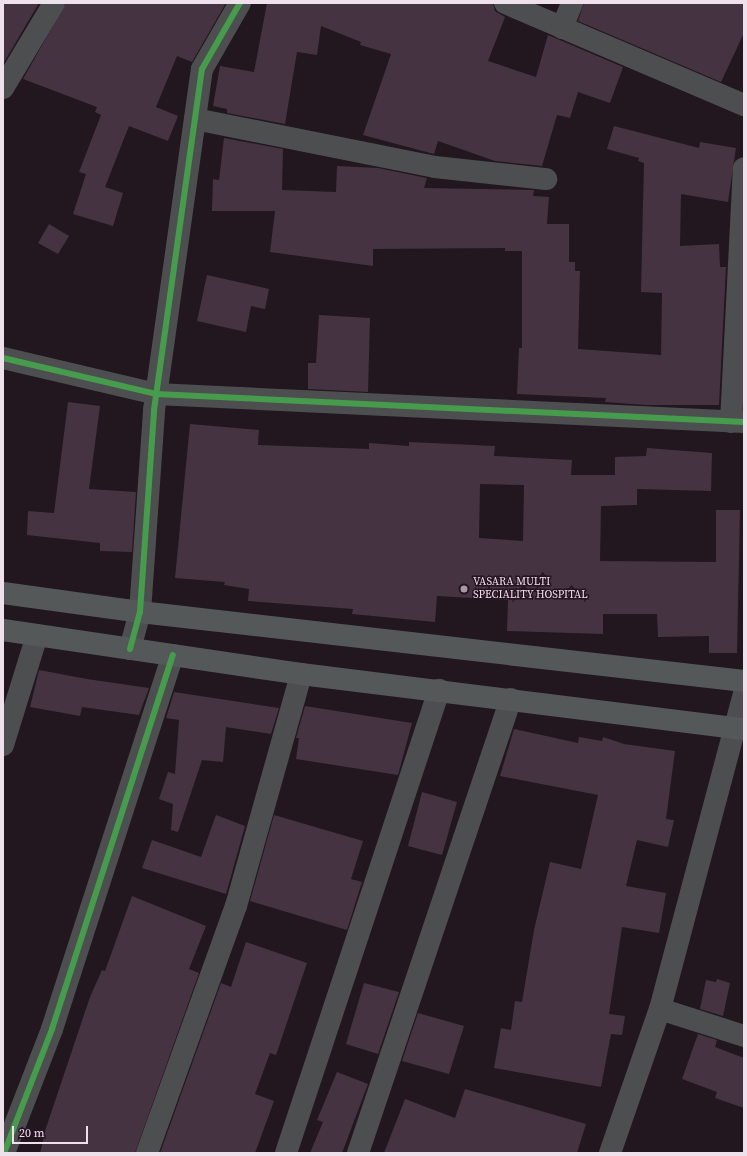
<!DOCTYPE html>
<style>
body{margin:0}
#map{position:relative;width:747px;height:1156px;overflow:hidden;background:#22171f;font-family:"Source Serif 4",serif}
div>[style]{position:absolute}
.building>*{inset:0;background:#453341}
.minor>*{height:22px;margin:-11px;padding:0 11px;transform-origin:11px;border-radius:11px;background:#4d4e4f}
.primary>*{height:22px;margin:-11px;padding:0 11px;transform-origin:11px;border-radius:11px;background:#545859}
.cycleway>*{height:6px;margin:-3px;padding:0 3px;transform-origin:3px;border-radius:3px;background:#469c4c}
.dots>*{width:11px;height:11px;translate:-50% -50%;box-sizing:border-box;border:2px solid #261322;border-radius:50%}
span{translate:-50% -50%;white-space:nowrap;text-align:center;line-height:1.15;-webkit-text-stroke:3px #261322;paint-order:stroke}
.poi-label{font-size:11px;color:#efe1eb}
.left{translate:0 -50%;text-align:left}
.frame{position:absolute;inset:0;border:4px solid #efe1eb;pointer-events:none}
.scale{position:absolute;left:12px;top:1126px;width:76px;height:18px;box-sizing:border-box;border:2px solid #efe1eb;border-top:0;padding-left:5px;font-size:12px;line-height:14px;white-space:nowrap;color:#efe1eb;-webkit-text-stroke:3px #261322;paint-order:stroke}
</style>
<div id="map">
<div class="building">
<div style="clip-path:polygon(3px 3px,39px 3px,3px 64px)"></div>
<div style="clip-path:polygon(66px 3px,226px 3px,192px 62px,177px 56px,156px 107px,178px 116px,168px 141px,129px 126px,105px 187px,123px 193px,113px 226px,73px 214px,86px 174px,79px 172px,101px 115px,95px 112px,97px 107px,23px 79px)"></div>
<div style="clip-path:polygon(267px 3px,493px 3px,495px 11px,505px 17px,488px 61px,536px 77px,548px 35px,623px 67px,610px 103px,578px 92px,570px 118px,557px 115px,542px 166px,495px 161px,438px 141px,434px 154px,363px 135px,391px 54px,360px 45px,361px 42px,321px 26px,317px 55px,297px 52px,285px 124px,227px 113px,227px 109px,213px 106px,220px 66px,254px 72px)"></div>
<div style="clip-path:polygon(584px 3px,744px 3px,744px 33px,721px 82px,578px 21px)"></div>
<div style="clip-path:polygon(614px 126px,699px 148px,700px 142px,736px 148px,728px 202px,681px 194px,680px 246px,719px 244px,720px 267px,726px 267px,719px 405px,647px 405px,605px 402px,606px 398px,517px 394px,519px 348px,522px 348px,522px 251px,505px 251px,505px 248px,373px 249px,373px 266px,270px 252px,275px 211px,212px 211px,213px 179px,219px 180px,224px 138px,283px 149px,282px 190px,336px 192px,337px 166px,378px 168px,427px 178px,424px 188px,534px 190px,533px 196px,549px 197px,547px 224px,569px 224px,569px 262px,575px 262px,575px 271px,580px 271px,578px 349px,661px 355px,662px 293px,641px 292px,644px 163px,638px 161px,639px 158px,607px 149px)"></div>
<div style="clip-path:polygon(49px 224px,69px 236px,58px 254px,38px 243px)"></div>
<div style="clip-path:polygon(207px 275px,269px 289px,265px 309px,251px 306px,246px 332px,197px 321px)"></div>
<div style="clip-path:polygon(319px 315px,370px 318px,368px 392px,308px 389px,308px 363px,316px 363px)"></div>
<div style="clip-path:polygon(68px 402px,100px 406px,89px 489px,136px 492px,132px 552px,100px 551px,100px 543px,27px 535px,28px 511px,54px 513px)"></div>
<div style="clip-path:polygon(evenodd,190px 424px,259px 430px,258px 445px,369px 449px,369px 443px,409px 446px,409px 442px,495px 446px,494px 456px,572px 460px,571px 475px,615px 475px,615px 457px,646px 456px,647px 448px,712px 453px,711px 491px,637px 489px,637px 505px,601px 506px,600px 561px,716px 562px,716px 510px,740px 510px,737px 653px,709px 653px,709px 636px,658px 637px,657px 614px,603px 614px,603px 634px,507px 631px,508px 600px,437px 596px,435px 622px,352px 614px,353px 609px,248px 601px,249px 589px,224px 585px,225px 582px,175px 578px,190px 424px,480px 484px,524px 485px,523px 541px,479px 538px,480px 484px)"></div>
<div style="clip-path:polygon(39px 670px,87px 679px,149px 688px,139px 715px,82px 707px,80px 716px,30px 707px)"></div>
<div style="clip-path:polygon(174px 692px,279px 708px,271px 734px,226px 727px,223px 762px,202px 760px,178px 832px,171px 830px,173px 804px,159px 799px,168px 772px,175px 774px,179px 720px,166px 718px)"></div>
<div style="clip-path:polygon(305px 706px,412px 723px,398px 775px,296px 759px,299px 738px,296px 738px)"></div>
<div style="clip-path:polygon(514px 729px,578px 743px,579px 737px,602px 741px,603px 737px,624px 744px,675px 751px,666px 819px,674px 820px,668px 847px,637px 840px,626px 886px,666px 893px,659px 933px,622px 927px,609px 1014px,625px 1016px,622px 1035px,611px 1034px,601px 1087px,494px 1068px,501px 1028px,511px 1030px,515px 1001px,522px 1002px,534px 930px,550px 862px,581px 869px,598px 795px,500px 776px)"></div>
<div style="clip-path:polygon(422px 792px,457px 802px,442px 855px,408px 846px)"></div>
<div style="clip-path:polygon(216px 815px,245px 826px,226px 894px,142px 868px,152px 840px,201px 857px)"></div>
<div style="clip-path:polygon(274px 815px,363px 841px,351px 879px,362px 882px,347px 930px,250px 901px)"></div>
<div style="clip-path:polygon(132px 896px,206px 926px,189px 969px,199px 973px,135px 1153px,40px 1153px,46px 1128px,90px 997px,102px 970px,105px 971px)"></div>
<div style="clip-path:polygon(246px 942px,307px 963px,276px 1055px,270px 1053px,255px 1094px,274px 1101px,255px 1153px,160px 1153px,221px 983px,231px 987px)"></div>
<div style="clip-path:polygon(717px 979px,730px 983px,723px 1016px,700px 1009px,706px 980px,716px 982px)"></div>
<div style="clip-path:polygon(364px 983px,399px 992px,378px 1054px,346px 1044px)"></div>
<div style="clip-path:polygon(418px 1013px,464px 1026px,449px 1074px,402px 1061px)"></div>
<div style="clip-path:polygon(698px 1034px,717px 1040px,715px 1047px,744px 1058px,744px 1108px,715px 1098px,717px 1092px,682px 1079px)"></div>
<div style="clip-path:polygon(337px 1072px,368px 1084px,342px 1153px,310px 1153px,323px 1122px,317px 1120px)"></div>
<div style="clip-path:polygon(465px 1089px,586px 1124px,577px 1153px,384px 1153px,405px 1099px,455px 1118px)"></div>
</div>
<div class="minor">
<div style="left:505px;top:3px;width:260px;rotate:23.1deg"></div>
<div style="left:562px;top:28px;width:27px;rotate:-68deg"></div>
<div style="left:3px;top:88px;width:99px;rotate:-59deg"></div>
<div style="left:195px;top:119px;width:245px;rotate:11.3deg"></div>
<div style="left:435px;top:167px;width:112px;rotate:6.2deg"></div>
<div style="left:3px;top:358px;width:157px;rotate:13.2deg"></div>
<div style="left:156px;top:394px;width:589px;rotate:2.73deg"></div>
<div style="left:731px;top:422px;width:254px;rotate:-87.1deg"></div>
<div style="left:130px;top:649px;width:38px;rotate:-75deg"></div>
<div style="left:140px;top:612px;width:202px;rotate:-86deg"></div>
<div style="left:154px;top:410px;width:344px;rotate:-82deg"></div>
<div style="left:202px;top:69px;width:76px;rotate:-60.1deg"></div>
<div style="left:3px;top:745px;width:115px;rotate:-72.8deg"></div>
<div style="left:660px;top:1009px;width:88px;rotate:17.8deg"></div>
<div style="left:4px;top:1153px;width:133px;rotate:-68.8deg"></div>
<div style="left:52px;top:1029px;width:393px;rotate:-72.1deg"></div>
<div style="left:147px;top:1153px;width:263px;rotate:-70.2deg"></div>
<div style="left:236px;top:906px;width:241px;rotate:-74.3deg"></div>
<div style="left:286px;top:1153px;width:488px;rotate:-71.7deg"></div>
<div style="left:358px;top:1153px;width:479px;rotate:-71.4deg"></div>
<div style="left:610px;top:1153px;width:152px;rotate:-70.9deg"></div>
<div style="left:660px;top:1009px;width:326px;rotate:-75.1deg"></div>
</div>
<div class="primary">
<div style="left:3px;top:593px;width:138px;rotate:7.9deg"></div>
<div style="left:140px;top:612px;width:608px;rotate:6.52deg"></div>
<div style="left:3px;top:630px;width:301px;rotate:8.4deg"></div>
<div style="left:301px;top:674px;width:446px;rotate:7.1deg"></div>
</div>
<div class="cycleway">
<div style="left:3px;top:358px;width:157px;rotate:13.2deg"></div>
<div style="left:156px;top:394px;width:589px;rotate:2.73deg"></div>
<div style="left:130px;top:649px;width:38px;rotate:-75deg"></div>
<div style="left:140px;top:612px;width:202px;rotate:-86deg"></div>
<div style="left:154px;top:410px;width:344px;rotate:-82deg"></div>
<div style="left:202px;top:69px;width:76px;rotate:-60.1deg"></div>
<div style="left:4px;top:1153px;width:133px;rotate:-68.8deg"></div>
<div style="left:52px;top:1029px;width:393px;rotate:-72.1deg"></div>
</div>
<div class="dots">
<div style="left:464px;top:589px;background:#a79aa4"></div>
</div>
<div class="poi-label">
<span class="left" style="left:473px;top:589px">VASARA MULTI<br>SPECIALITY HOSPITAL</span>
</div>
<div class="frame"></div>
<div class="scale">20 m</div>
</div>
